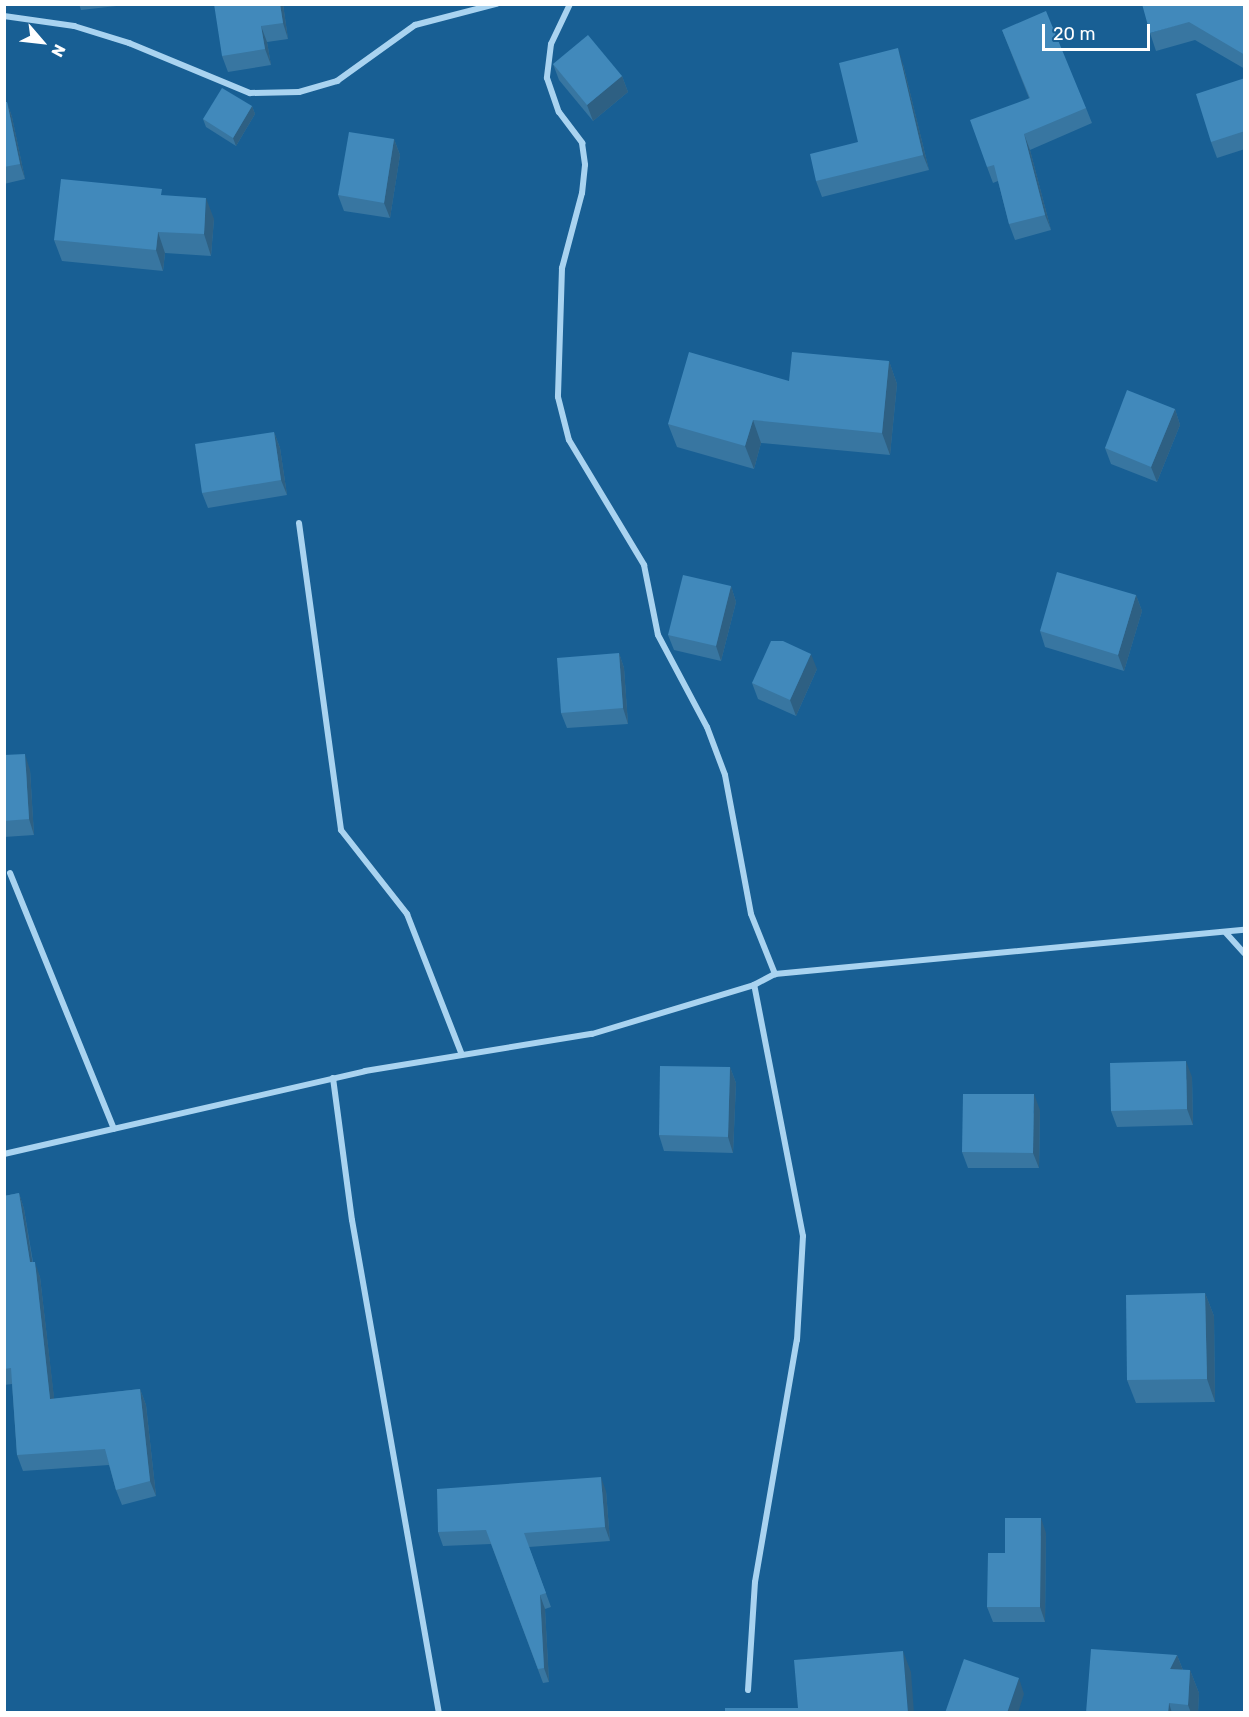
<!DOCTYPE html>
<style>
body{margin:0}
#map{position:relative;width:1249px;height:1717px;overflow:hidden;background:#185f94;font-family:Rubik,sans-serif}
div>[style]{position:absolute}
.minor>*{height:6px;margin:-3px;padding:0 3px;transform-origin:3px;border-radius:3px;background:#a9d3f0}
.wall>*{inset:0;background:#3876a1}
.shaded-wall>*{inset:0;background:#2e6083}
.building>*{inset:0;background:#4189bb}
span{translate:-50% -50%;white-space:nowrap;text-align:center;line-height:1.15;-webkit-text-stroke:5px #185f94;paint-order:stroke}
.frame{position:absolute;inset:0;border:6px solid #fff;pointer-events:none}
.north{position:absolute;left:12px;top:12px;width:60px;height:60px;-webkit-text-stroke:4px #185f94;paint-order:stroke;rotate:118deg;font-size:16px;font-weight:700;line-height:24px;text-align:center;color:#fff}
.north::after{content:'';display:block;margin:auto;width:21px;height:27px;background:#fff;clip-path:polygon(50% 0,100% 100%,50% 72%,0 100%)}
.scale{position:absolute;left:1042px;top:24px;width:108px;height:27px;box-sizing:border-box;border:3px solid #fff;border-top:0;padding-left:8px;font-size:18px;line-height:21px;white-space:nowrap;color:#fff;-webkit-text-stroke:4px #185f94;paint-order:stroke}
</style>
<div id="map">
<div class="minor">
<div style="left:570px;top:4px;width:44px;rotate:115.4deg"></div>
<div style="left:551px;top:44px;width:34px;rotate:97deg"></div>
<div style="left:547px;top:78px;width:36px;rotate:71deg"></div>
<div style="left:559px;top:112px;width:39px;rotate:53deg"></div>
<div style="left:582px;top:143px;width:22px;rotate:82deg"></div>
<div style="left:585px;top:165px;width:28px;rotate:96deg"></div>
<div style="left:582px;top:193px;width:78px;rotate:104.9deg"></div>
<div style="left:562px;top:268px;width:129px;rotate:91.8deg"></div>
<div style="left:558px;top:397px;width:44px;rotate:75.7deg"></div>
<div style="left:569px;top:440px;width:146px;rotate:59deg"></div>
<div style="left:644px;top:565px;width:71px;rotate:78.7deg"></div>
<div style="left:658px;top:635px;width:104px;rotate:62deg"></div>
<div style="left:707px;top:727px;width:51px;rotate:69.4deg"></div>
<div style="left:725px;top:775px;width:141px;rotate:79.4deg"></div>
<div style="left:751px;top:914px;width:65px;rotate:68.2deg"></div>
<div style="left:4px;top:16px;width:71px;rotate:8.1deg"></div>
<div style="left:74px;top:26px;width:58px;rotate:17.2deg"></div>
<div style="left:129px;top:43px;width:131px;rotate:22.5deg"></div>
<div style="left:250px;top:93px;width:49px;rotate:-1.2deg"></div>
<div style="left:299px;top:92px;width:40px;rotate:-16deg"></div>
<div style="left:337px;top:81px;width:96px;rotate:-35.7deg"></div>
<div style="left:415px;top:25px;width:84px;rotate:-14.5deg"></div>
<div style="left:299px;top:523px;width:310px;rotate:82.2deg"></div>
<div style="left:341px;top:830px;width:107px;rotate:51.8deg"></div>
<div style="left:407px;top:914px;width:151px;rotate:68.7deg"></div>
<div style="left:10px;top:873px;width:276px;rotate:67.9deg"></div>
<div style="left:1226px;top:933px;width:27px;rotate:48deg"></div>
<div style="left:333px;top:1078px;width:143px;rotate:82.4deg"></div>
<div style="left:352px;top:1220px;width:500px;rotate:80deg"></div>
<div style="left:4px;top:1154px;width:370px;rotate:-12.9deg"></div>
<div style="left:365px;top:1071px;width:230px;rotate:-9.3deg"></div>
<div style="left:592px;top:1034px;width:169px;rotate:-16.8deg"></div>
<div style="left:754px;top:985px;width:24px;rotate:-28deg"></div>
<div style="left:775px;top:974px;width:471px;rotate:-5.4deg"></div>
<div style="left:748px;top:1690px;width:108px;rotate:-86.3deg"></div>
<div style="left:755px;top:1582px;width:246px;rotate:-80.2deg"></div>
<div style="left:797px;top:1340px;width:104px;rotate:-86.7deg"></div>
<div style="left:803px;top:1236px;width:256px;rotate:-101deg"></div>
</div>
<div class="wall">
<div style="clip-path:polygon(79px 4px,134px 4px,81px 10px)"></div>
<div style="clip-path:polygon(283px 4px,288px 39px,267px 42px,271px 65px,228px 72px,222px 56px)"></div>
<div style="clip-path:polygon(1245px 4px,1245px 69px,1195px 40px,1156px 51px,1150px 33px)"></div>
<div style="clip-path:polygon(1002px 30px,1086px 108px,1092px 123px,1030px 150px,1051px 230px,1015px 240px,1009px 224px,998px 181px,993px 183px,987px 167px,1029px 98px)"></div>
<div style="clip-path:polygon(553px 64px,622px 76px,628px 92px,593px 121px,559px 80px)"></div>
<div style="clip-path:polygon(903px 64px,929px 170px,822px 197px,816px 181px,858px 142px)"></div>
<div style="clip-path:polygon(1245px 78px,1245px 149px,1217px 158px,1211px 142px)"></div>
<div style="clip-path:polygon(4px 102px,7px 102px,12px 117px,25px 179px,4px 184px)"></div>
<div style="clip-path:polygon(252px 106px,255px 114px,236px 146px,206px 127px,203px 119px)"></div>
<div style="clip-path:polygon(394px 139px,400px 155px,390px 218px,344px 211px,338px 195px)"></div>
<div style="clip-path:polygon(165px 196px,214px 219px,211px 256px,165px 253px,163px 271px,62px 261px,54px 240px)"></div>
<div style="clip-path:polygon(889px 361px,897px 384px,890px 455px,761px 443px,754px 469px,677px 447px,668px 424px,789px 381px)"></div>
<div style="clip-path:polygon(1175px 409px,1180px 425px,1157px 482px,1111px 464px,1105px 448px)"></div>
<div style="clip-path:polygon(274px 432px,280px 448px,287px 495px,208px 508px,202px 493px)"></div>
<div style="clip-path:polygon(731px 586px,736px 602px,721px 661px,674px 650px,668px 635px)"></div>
<div style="clip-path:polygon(1136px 595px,1142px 611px,1124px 671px,1045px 647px,1040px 631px)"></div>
<div style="clip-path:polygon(619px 653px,624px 668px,628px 724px,567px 728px,561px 713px)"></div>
<div style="clip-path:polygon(817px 669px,796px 716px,758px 699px,752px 683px)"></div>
<div style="clip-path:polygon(4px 755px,30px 770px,34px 835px,4px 837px)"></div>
<div style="clip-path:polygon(730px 1067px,736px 1083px,733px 1153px,664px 1151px,659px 1135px)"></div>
<div style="clip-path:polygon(1192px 1077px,1193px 1125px,1117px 1127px,1111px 1111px)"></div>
<div style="clip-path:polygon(1040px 1110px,1039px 1168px,968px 1168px,962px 1152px)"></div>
<div style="clip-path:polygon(19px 1193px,24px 1209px,33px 1262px,40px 1277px,54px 1399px,140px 1389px,146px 1405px,156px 1496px,122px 1505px,116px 1490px,109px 1465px,23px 1471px,17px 1455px,12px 1384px,4px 1385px,4px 1196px)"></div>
<div style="clip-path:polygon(1205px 1293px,1214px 1316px,1215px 1402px,1136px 1403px,1127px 1380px)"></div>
<div style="clip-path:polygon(606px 1491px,610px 1541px,529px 1547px,551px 1607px,545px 1609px,549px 1682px,543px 1683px,491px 1544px,443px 1546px,438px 1532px)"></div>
<div style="clip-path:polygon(1046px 1533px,1045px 1622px,993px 1622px,987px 1607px,1005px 1553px)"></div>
<div style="clip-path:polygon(1177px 1655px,1183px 1670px,1190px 1670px,1199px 1693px,1198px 1713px,1086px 1713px)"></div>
</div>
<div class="shaded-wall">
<div style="clip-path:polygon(280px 4px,283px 4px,288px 39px,283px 23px)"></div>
<div style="clip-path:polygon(261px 26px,267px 42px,271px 65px,265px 49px)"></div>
<div style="clip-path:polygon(898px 48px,903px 64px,929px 170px,923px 155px)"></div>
<div style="clip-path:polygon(622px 76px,628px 92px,593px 121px,587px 105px)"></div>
<div style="clip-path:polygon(7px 102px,12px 117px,25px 179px,20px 164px)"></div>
<div style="clip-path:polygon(252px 106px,255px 114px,236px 146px,233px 138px)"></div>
<div style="clip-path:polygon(1024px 134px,1030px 150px,1051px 230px,1045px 215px)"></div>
<div style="clip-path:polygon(394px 139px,400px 155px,390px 218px,384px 203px)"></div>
<div style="clip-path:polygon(206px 198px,214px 219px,211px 256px,204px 234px)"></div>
<div style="clip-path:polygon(158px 232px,165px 253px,163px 271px,156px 250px)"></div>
<div style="clip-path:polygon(889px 361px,897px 384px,890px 455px,882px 433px)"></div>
<div style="clip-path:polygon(1175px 409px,1180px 425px,1157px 482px,1151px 467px)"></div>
<div style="clip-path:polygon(753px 420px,761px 443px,754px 469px,745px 446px)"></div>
<div style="clip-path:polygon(274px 432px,280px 448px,287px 495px,281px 480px)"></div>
<div style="clip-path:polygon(731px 586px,736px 602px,721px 661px,716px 646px)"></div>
<div style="clip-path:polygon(1136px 595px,1142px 611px,1124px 671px,1118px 655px)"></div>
<div style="clip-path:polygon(619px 653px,624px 668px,628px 724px,623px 708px)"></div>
<div style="clip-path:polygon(811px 654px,817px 669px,796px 716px,790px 700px)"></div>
<div style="clip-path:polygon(25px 754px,30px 770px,34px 835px,29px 819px)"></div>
<div style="clip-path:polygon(1186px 1061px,1192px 1077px,1193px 1125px,1187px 1109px)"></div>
<div style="clip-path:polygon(730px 1067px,736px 1083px,733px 1153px,728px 1137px)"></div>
<div style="clip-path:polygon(1034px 1094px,1040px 1110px,1039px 1168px,1033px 1153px)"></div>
<div style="clip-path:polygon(19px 1193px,24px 1209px,35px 1278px,30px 1262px)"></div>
<div style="clip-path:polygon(35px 1262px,40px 1277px,56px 1414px,50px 1399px)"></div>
<div style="clip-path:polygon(1205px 1293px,1214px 1316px,1215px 1402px,1207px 1379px)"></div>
<div style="clip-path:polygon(140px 1389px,146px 1405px,156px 1496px,150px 1481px)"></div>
<div style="clip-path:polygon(601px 1477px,606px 1491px,610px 1541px,605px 1527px)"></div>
<div style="clip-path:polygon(1041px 1518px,1046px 1533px,1045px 1622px,1040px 1607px)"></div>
<div style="clip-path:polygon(540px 1595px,545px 1609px,549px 1682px,544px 1668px)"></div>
<div style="clip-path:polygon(903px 1651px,911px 1672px,914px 1713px,908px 1713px)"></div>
<div style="clip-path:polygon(1177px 1655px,1186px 1678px,1170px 1669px)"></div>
<div style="clip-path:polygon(1190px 1670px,1199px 1693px,1198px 1713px,1191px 1713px,1188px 1705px)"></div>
<div style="clip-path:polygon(1019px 1678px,1024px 1694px,1018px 1713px,1007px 1713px)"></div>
<div style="clip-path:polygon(1169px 1703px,1172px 1713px,1168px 1713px)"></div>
</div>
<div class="building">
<div style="clip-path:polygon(214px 4px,280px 4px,283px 23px,261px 26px,265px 49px,222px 56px)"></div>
<div style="clip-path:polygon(1142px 4px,1245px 4px,1245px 55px,1189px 22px,1150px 33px)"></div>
<div style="clip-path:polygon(1046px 11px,1086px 108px,1024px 134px,1045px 215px,1009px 224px,994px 165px,987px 167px,970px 120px,1030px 98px,1002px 30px)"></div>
<div style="clip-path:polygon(588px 35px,622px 76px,587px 105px,553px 64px)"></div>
<div style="clip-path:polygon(898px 48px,923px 155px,816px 181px,810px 154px,858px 142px,839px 63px)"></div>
<div style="clip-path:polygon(1245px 78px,1245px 131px,1211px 142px,1196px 94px)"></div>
<div style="clip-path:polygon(222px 88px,252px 106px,233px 138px,203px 119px)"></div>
<div style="clip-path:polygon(4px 102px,7px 102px,20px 164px,4px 167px)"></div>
<div style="clip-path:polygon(349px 132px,394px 139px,384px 203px,338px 195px)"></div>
<div style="clip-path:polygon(61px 179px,162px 189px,161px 195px,206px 198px,204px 234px,158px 232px,156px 250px,54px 240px)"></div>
<div style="clip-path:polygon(689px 352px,789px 381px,792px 352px,889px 361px,882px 433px,753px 420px,745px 446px,668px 424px)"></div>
<div style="clip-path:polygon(1127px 390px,1175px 409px,1151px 467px,1105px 448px)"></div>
<div style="clip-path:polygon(274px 432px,281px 480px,202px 493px,195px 444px)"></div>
<div style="clip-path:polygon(1057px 572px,1136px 595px,1118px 655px,1040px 631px)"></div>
<div style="clip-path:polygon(683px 575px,731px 586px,716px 646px,668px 635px)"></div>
<div style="clip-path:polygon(771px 641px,783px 641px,811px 654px,790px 700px,752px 683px)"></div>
<div style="clip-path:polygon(619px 653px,623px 708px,561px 713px,557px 658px)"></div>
<div style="clip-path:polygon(25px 754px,29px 819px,4px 821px,4px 755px)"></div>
<div style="clip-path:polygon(1186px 1061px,1187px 1109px,1111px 1111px,1110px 1063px)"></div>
<div style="clip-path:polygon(660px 1066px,730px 1067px,728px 1137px,659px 1135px)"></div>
<div style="clip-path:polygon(963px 1094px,1034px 1094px,1033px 1153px,962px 1152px)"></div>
<div style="clip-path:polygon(19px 1193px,30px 1262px,35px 1262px,50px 1399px,140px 1389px,150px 1481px,116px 1490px,105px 1449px,17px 1455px,11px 1368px,4px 1369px,4px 1196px)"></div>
<div style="clip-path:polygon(1205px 1293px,1207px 1379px,1127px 1380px,1126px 1295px)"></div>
<div style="clip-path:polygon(601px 1477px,605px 1527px,524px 1533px,546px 1593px,540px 1595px,544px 1668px,538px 1669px,486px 1530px,438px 1532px,437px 1489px)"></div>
<div style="clip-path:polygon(1005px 1518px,1041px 1518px,1040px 1607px,987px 1607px,988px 1553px,1005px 1553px)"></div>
<div style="clip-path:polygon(1091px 1649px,1177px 1655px,1170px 1669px,1190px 1670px,1188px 1705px,1169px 1703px,1168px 1713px,1086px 1713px)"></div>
<div style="clip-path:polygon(903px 1651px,908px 1713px,725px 1713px,725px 1708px,798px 1708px,794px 1660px)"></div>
<div style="clip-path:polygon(964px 1659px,1019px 1678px,1007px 1713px,945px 1713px)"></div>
</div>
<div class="frame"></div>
<div class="north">N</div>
<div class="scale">20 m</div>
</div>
